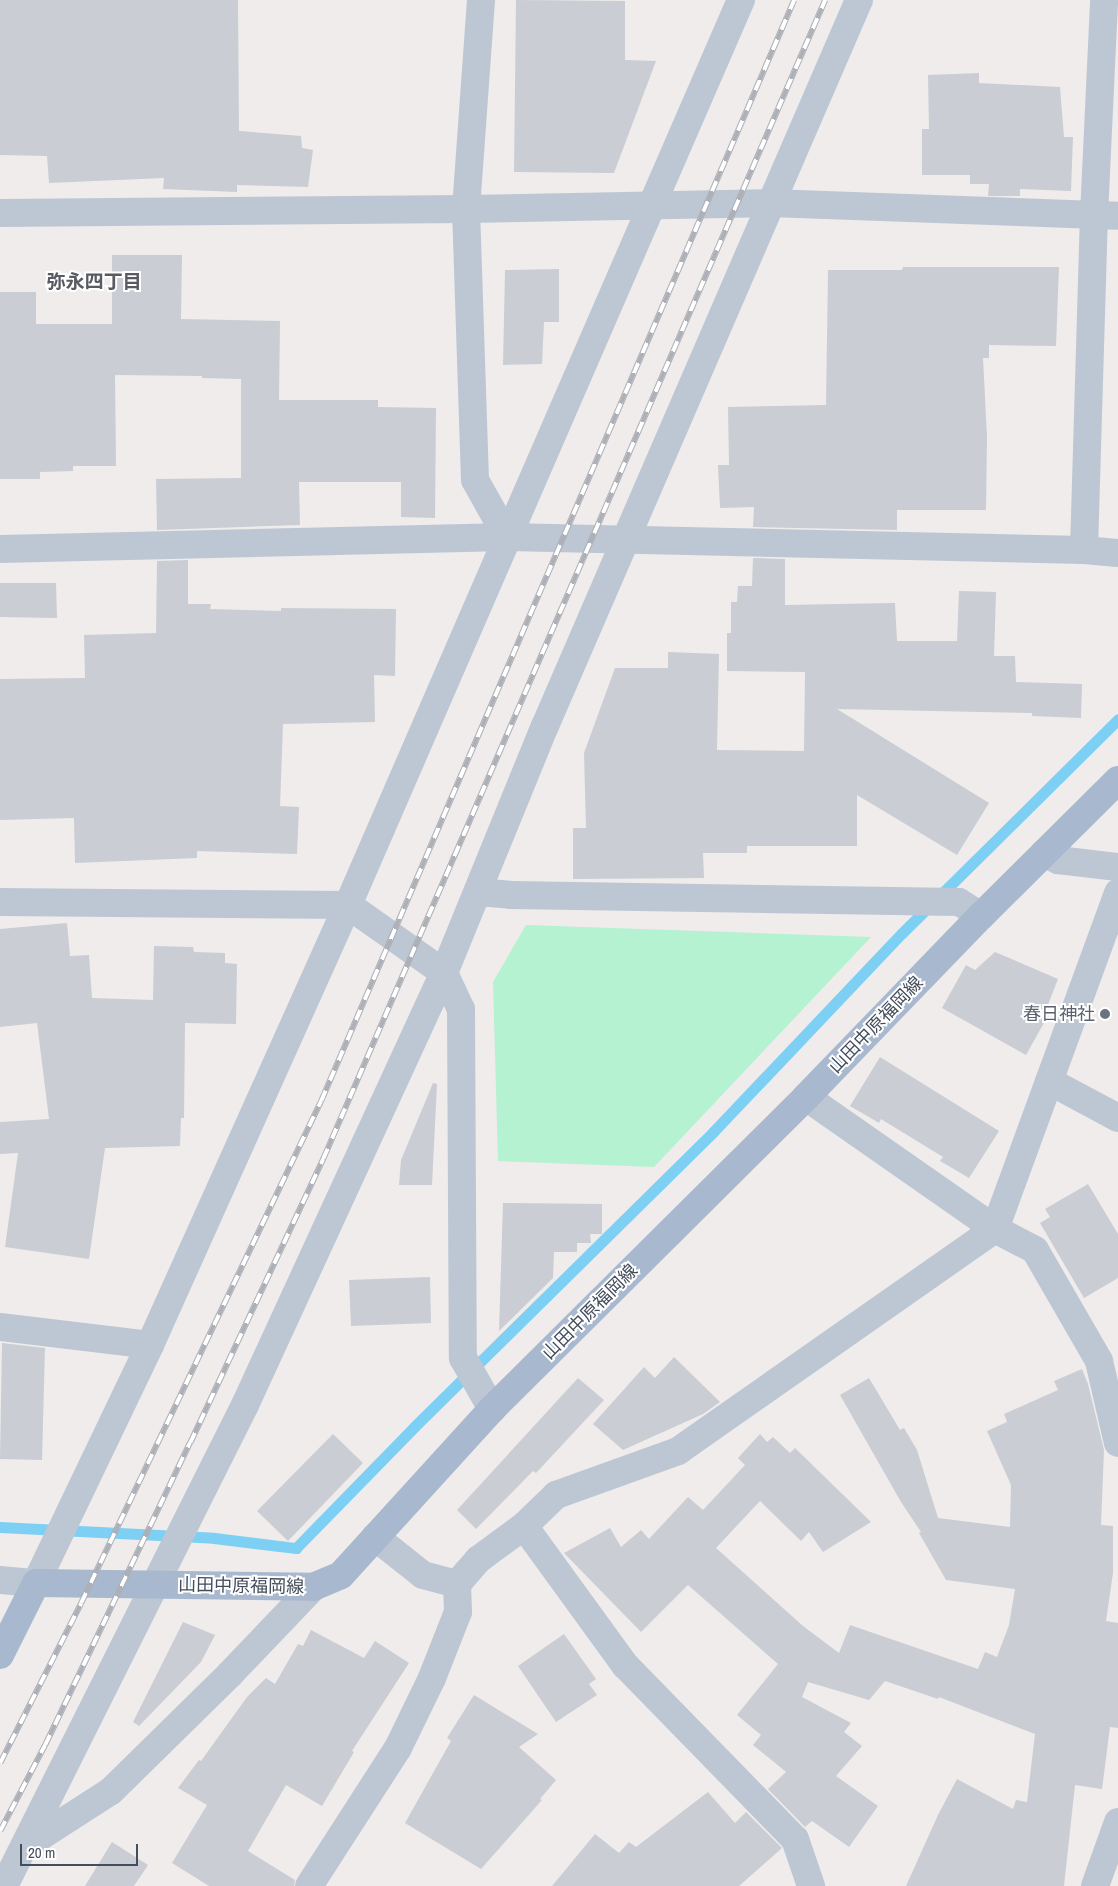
<!DOCTYPE html>
<meta charset="utf-8">
<style>
body{margin:0}
#map{position:relative;width:1118px;height:1886px;overflow:hidden;background:#efeceb;font-family:"Archivo Narrow","Noto Sans JP",sans-serif}
div>[style]{position:absolute}
.green>*{inset:0;background:#b4f2d2}
.stream>*{height:11px;margin:-5.5px;padding:0 5.5px;transform-origin:5.5px;border-radius:5.5px;background:#7dd0f4}
.building>*{inset:0;background:#cacdd4}
.minor>*{height:28px;margin:-14px;padding:0 14px;transform-origin:14px;border-radius:14px;background:#bdc7d3}
.major>*{height:28px;margin:-14px;padding:0 14px;transform-origin:14px;border-radius:14px;background:#a8b8ce}
.rail>*{height:5.5px;margin-top:-2.75px;transform-origin:0;background:repeating-linear-gradient(90deg,#fff 0 11px,#adb0b7 0 22px);box-sizing:border-box;border-block:1px solid #adb0b7}
.dots>*{width:14px;height:14px;translate:-50% -50%;box-sizing:border-box;border:2px solid #fff;border-radius:50%}
span{translate:-50% -50%;white-space:nowrap;text-align:center;line-height:1.15;-webkit-text-stroke:4px #fff;paint-order:stroke}
.worship-label{font-size:18px;color:#5b616d}
.right{translate:-100% -50%;text-align:right}
.street-label{font-size:18px;color:#434d5b}
.neighbourhood-label{font-size:19px;color:#585b61;font-weight:700}
.scale{position:absolute;left:20px;top:1844px;width:118px;height:22px;box-sizing:border-box;border:2px solid #434d5b;border-top:0;padding-left:6px;font-size:15px;line-height:18px;white-space:nowrap;color:#434d5b;-webkit-text-stroke:4px #fff;paint-order:stroke}
</style>
<div id="map">
<div class="green">
<div style="clip-path:polygon(526px 925px,871px 937px,654px 1167px,498px 1161px,493px 982px)"></div>
</div>
<div class="stream">
<div style="left:0;top:1527px;width:214px;rotate:2.9deg"></div>
<div style="left:214px;top:1538px;width:83px;rotate:7deg"></div>
<div style="left:296px;top:1548px;width:169px;rotate:-45.7deg"></div>
<div style="left:414px;top:1427px;width:420px;rotate:-44.6deg"></div>
<div style="left:713px;top:1132px;width:274px;rotate:-46.5deg"></div>
<div style="left:902px;top:933px;width:304px;rotate:-44.7deg"></div>
</div>
<div class="building">
<div style="clip-path:polygon(0 0,238px 0,239px 131px,301px 136px,302px 148px,313px 150px,308px 187px,237px 185px,237px 192px,163px 189px,164px 178px,49px 183px,47px 156px,0 155px)"></div>
<div style="clip-path:polygon(516px 0,625px 1px,625px 60px,656px 61px,614px 173px,514px 172px)"></div>
<div style="clip-path:polygon(979px 73px,979px 83px,1060px 87px,1064px 137px,1073px 137px,1071px 191px,1020px 189px,1020px 196px,988px 196px,989px 184px,970px 184px,970px 175px,922px 175px,922px 129px,929px 129px,928px 75px)"></div>
<div style="clip-path:polygon(112px 255px,182px 255px,181px 319px,280px 321px,279px 400px,378px 400px,378px 407px,436px 408px,435px 518px,401px 517px,401px 482px,299px 482px,300px 525px,157px 530px,156px 479px,241px 478px,241px 379px,202px 378px,202px 376px,115px 375px,116px 466px,73px 466px,73px 471px,40px 472px,40px 479px,0 479px,0 292px,36px 292px,36px 324px,112px 324px)"></div>
<div style="clip-path:polygon(903px 267px,1059px 267px,1056px 346px,989px 345px,989px 358px,983px 358px,987px 437px,986px 510px,897px 510px,897px 530px,753px 527px,754px 507px,720px 508px,718px 465px,729px 465px,728px 407px,826px 405px,828px 270px,902px 270px)"></div>
<div style="clip-path:polygon(559px 269px,559px 322px,544px 322px,542px 364px,503px 365px,505px 270px)"></div>
<div style="clip-path:polygon(753px 558px,785px 559px,785px 605px,895px 603px,897px 641px,957px 641px,959px 591px,996px 592px,994px 656px,1015px 656px,1016px 682px,1082px 684px,1081px 718px,1032px 716px,1032px 713px,837px 709px,989px 803px,957px 855px,857px 795px,857px 846px,747px 846px,747px 853px,703px 853px,704px 878px,573px 879px,573px 828px,586px 828px,584px 753px,615px 668px,668px 668px,668px 652px,719px 654px,717px 750px,804px 751px,805px 672px,727px 671px,727px 633px,731px 633px,731px 602px,737px 602px,738px 586px,752px 586px)"></div>
<div style="clip-path:polygon(188px 560px,188px 604px,211px 604px,210px 609px,281px 611px,281px 608px,396px 609px,395px 676px,374px 675px,375px 722px,283px 724px,280px 806px,299px 807px,297px 854px,197px 851px,197px 858px,75px 863px,74px 818px,0 820px,0 679px,85px 678px,84px 635px,156px 633px,157px 561px)"></div>
<div style="clip-path:polygon(0 583px,56px 583px,57px 618px,0 617px)"></div>
<div style="clip-path:polygon(67px 923px,70px 956px,89px 955px,92px 998px,153px 1000px,154px 946px,193px 947px,194px 952px,225px 953px,225px 963px,237px 964px,236px 1024px,185px 1023px,184px 1118px,181px 1118px,180px 1146px,105px 1148px,89px 1259px,5px 1247px,18px 1153px,0 1154px,0 1122px,49px 1119px,37px 1023px,0 1027px,0 929px)"></div>
<div style="clip-path:polygon(995px 952px,1058px 979px,1046px 1010px,1050px 1012px,1026px 1055px,942px 1008px,966px 965px,975px 970px)"></div>
<div style="clip-path:polygon(880px 1057px,999px 1131px,969px 1178px,940px 1161px,943px 1157px,881px 1119px,879px 1123px,850px 1106px)"></div>
<div style="clip-path:polygon(433px 1083px,437px 1084px,432px 1185px,399px 1185px,401px 1160px)"></div>
<div style="clip-path:polygon(1088px 1184px,1118px 1234px,1118px 1278px,1084px 1298px,1040px 1223px,1050px 1217px,1045px 1209px)"></div>
<div style="clip-path:polygon(503px 1203px,602px 1204px,602px 1234px,590px 1234px,591px 1243px,577px 1243px,577px 1252px,554px 1252px,553px 1278px,499px 1331px)"></div>
<div style="clip-path:polygon(430px 1277px,431px 1323px,351px 1326px,349px 1280px)"></div>
<div style="clip-path:polygon(2px 1343px,45px 1348px,42px 1460px,0 1459px)"></div>
<div style="clip-path:polygon(674px 1357px,720px 1402px,703px 1414px,623px 1450px,593px 1424px,644px 1367px,655px 1378px)"></div>
<div style="clip-path:polygon(1082px 1369px,1088px 1384px,1104px 1450px,1101px 1525px,1113px 1526px,1113px 1573px,1106px 1621px,1118px 1623px,1118px 1728px,1110px 1727px,1102px 1789px,1075px 1785px,1064px 1886px,906px 1886px,938px 1815px,957px 1779px,1013px 1809px,1016px 1800px,1027px 1802px,1035px 1734px,939px 1697px,938px 1699px,885px 1681px,869px 1700px,808px 1682px,802px 1697px,851px 1723px,844px 1732px,862px 1746px,836px 1776px,878px 1806px,849px 1847px,812px 1821px,805px 1827px,768px 1789px,786px 1772px,753px 1745px,761px 1735px,737px 1715px,778px 1664px,688px 1585px,641px 1632px,564px 1553px,610px 1528px,621px 1547px,641px 1530px,649px 1539px,688px 1497px,703px 1510px,745px 1465px,738px 1458px,760px 1434px,767px 1442px,773px 1437px,790px 1453px,795px 1448px,871px 1522px,823px 1552px,809px 1532px,801px 1541px,760px 1501px,716px 1548px,803px 1626px,839px 1653px,850px 1625px,978px 1669px,985px 1652px,997px 1657px,1009px 1625px,1015px 1589px,946px 1580px,919px 1533px,921px 1532px,901px 1502px,840px 1395px,869px 1378px,900px 1430px,904px 1428px,917px 1450px,938px 1518px,1010px 1527px,1011px 1485px,987px 1431px,1007px 1422px,1004px 1414px,1058px 1390px,1054px 1381px)"></div>
<div style="clip-path:polygon(578px 1378px,604px 1400px,536px 1473px,533px 1471px,476px 1529px,457px 1510px)"></div>
<div style="clip-path:polygon(333px 1434px,363px 1463px,288px 1541px,257px 1511px)"></div>
<div style="clip-path:polygon(183px 1622px,215px 1635px,201px 1662px,139px 1726px,133px 1722px)"></div>
<div style="clip-path:polygon(311px 1630px,364px 1658px,375px 1641px,409px 1663px,352px 1751px,354px 1752px,322px 1806px,286px 1785px,248px 1851px,295px 1880px,294px 1886px,209px 1886px,172px 1863px,207px 1805px,178px 1788px,199px 1760px,201px 1761px,247px 1697px,266px 1678px,275px 1684px,298px 1644px,303px 1646px)"></div>
<div style="clip-path:polygon(564px 1634px,596px 1679px,589px 1684px,597px 1695px,556px 1722px,518px 1666px)"></div>
<div style="clip-path:polygon(474px 1695px,538px 1734px,519px 1747px,556px 1780px,540px 1799px,542px 1800px,481px 1869px,405px 1823px,451px 1741px,447px 1738px)"></div>
<div style="clip-path:polygon(708px 1792px,735px 1823px,746px 1812px,782px 1848px,739px 1886px,552px 1886px,595px 1834px,619px 1853px,629px 1842px,636px 1847px)"></div>
<div style="clip-path:polygon(112px 1842px,148px 1865px,134px 1886px,85px 1886px)"></div>
</div>
<div class="minor">
<div style="left:481px;top:0;width:210px;rotate:94.1deg"></div>
<div style="left:466px;top:209px;width:271px;rotate:88.1deg"></div>
<div style="left:475px;top:480px;width:65px;rotate:60.7deg"></div>
<div style="left:0;top:213px;width:466px;rotate:-0.5deg"></div>
<div style="left:466px;top:209px;width:304px;rotate:-1.1deg"></div>
<div style="left:770px;top:203px;width:348px;rotate:2.1deg"></div>
<div style="left:0;top:549px;width:507px;rotate:-1.36deg"></div>
<div style="left:507px;top:537px;width:577px;rotate:1.29deg"></div>
<div style="left:1084px;top:550px;width:34px;rotate:5deg"></div>
<div style="left:1084px;top:550px;width:335px;rotate:-88.3deg"></div>
<div style="left:1094px;top:215px;width:215px;rotate:-87.3deg"></div>
<div style="left:1044px;top:853px;width:16px;rotate:27deg"></div>
<div style="left:1058px;top:860px;width:60px;rotate:6.7deg"></div>
<div style="left:478px;top:892px;width:33px;rotate:5deg"></div>
<div style="left:511px;top:895px;width:448px;rotate:0.9deg"></div>
<div style="left:959px;top:902px;width:26px;rotate:32deg"></div>
<div style="left:0;top:902px;width:348px;rotate:0.5deg"></div>
<div style="left:348px;top:905px;width:118px;rotate:35.3deg"></div>
<div style="left:444px;top:973px;width:40px;rotate:65deg"></div>
<div style="left:461px;top:1009px;width:349px;rotate:89.7deg"></div>
<div style="left:463px;top:1358px;width:59px;rotate:60.4deg"></div>
<div style="left:1049px;top:1081px;width:78px;rotate:28.2deg"></div>
<div style="left:806px;top:1097px;width:231px;rotate:34.9deg"></div>
<div style="left:995px;top:1229px;width:45px;rotate:27.7deg"></div>
<div style="left:1035px;top:1250px;width:128px;rotate:60deg"></div>
<div style="left:1099px;top:1361px;width:84px;rotate:77deg"></div>
<div style="left:0;top:1327px;width:151px;rotate:6.8deg"></div>
<div style="left:524px;top:1526px;width:172px;rotate:54deg"></div>
<div style="left:625px;top:1665px;width:243px;rotate:45.7deg"></div>
<div style="left:795px;top:1839px;width:50px;rotate:71.2deg"></div>
<div style="left:375px;top:1537px;width:61px;rotate:38.4deg"></div>
<div style="left:423px;top:1575px;width:35px;rotate:15deg"></div>
<div style="left:0;top:1580px;width:36px;rotate:5deg"></div>
<div style="left:36px;top:1583px;width:264px;rotate:-64.4deg"></div>
<div style="left:150px;top:1345px;width:482px;rotate:-65.8deg"></div>
<div style="left:348px;top:905px;width:987px;rotate:-66.53deg"></div>
<div style="left:24px;top:1847px;width:103px;rotate:-32.8deg"></div>
<div style="left:111px;top:1791px;width:167px;rotate:-44.5deg"></div>
<div style="left:230px;top:1674px;width:120px;rotate:-46.3deg"></div>
<div style="left:4px;top:1886px;width:538px;rotate:-63.39deg"></div>
<div style="left:245px;top:1405px;width:476px;rotate:-65.3deg"></div>
<div style="left:444px;top:973px;width:267px;rotate:-67.8deg"></div>
<div style="left:545px;top:726px;width:791px;rotate:-66.61deg"></div>
<div style="left:309px;top:1886px;width:164px;rotate:-57.2deg"></div>
<div style="left:398px;top:1748px;width:78px;rotate:-64.1deg"></div>
<div style="left:432px;top:1678px;width:71px;rotate:-68.5deg"></div>
<div style="left:458px;top:1612px;width:28px;rotate:-92deg"></div>
<div style="left:457px;top:1584px;width:33px;rotate:-49deg"></div>
<div style="left:479px;top:1559px;width:56px;rotate:-36.3deg"></div>
<div style="left:524px;top:1526px;width:45px;rotate:-44.1deg"></div>
<div style="left:556px;top:1495px;width:130px;rotate:-19.8deg"></div>
<div style="left:678px;top:1451px;width:387px;rotate:-35deg"></div>
<div style="left:995px;top:1229px;width:358px;rotate:-69.9deg"></div>
<div style="left:1095px;top:1886px;width:68px;rotate:-70.2deg"></div>
</div>
<div class="major">
<div style="left:0;top:1655px;width:80px;rotate:-63.4deg"></div>
<div style="left:36px;top:1583px;width:277px;rotate:0.8deg"></div>
<div style="left:313px;top:1587px;width:30px;rotate:-23deg"></div>
<div style="left:341px;top:1575px;width:224px;rotate:-47.7deg"></div>
<div style="left:492px;top:1409px;width:443px;rotate:-44.8deg"></div>
<div style="left:806px;top:1097px;width:252px;rotate:-46deg"></div>
<div style="left:981px;top:916px;width:193px;rotate:-44.8deg"></div>
</div>
<div class="rail">
<div style="left:0;top:1763px;width:179px;rotate:-63.1deg"></div>
<div style="left:81px;top:1603px;width:556px;rotate:-64.45deg"></div>
<div style="left:321px;top:1101px;width:1198px;rotate:-66.75deg"></div>
<div style="left:0;top:1831px;width:97px;rotate:-62.4deg"></div>
<div style="left:45px;top:1745px;width:335px;rotate:-64.4deg"></div>
<div style="left:190px;top:1443px;width:314px;rotate:-64.9deg"></div>
<div style="left:323px;top:1159px;width:1263px;rotate:-66.58deg"></div>
</div>
<div class="dots">
<div style="left:1105px;top:1014px;background:#6b7280"></div>
</div>
<div class="worship-label">
<span class="right" style="left:1095px;top:1014px">春日神社</span>
</div>
<div class="street-label">
<span style="left:876px;top:1025px;rotate:-46deg">山田中原福岡線</span>
<span style="left:590px;top:1312px;rotate:-45deg">山田中原福岡線</span>
<span style="left:241px;top:1586px;rotate:1deg">山田中原福岡線</span>
</div>
<div class="neighbourhood-label">
<span style="left:94px;top:282px">弥永四丁目</span>
</div>
<div class="scale">20 m</div>
</div>
